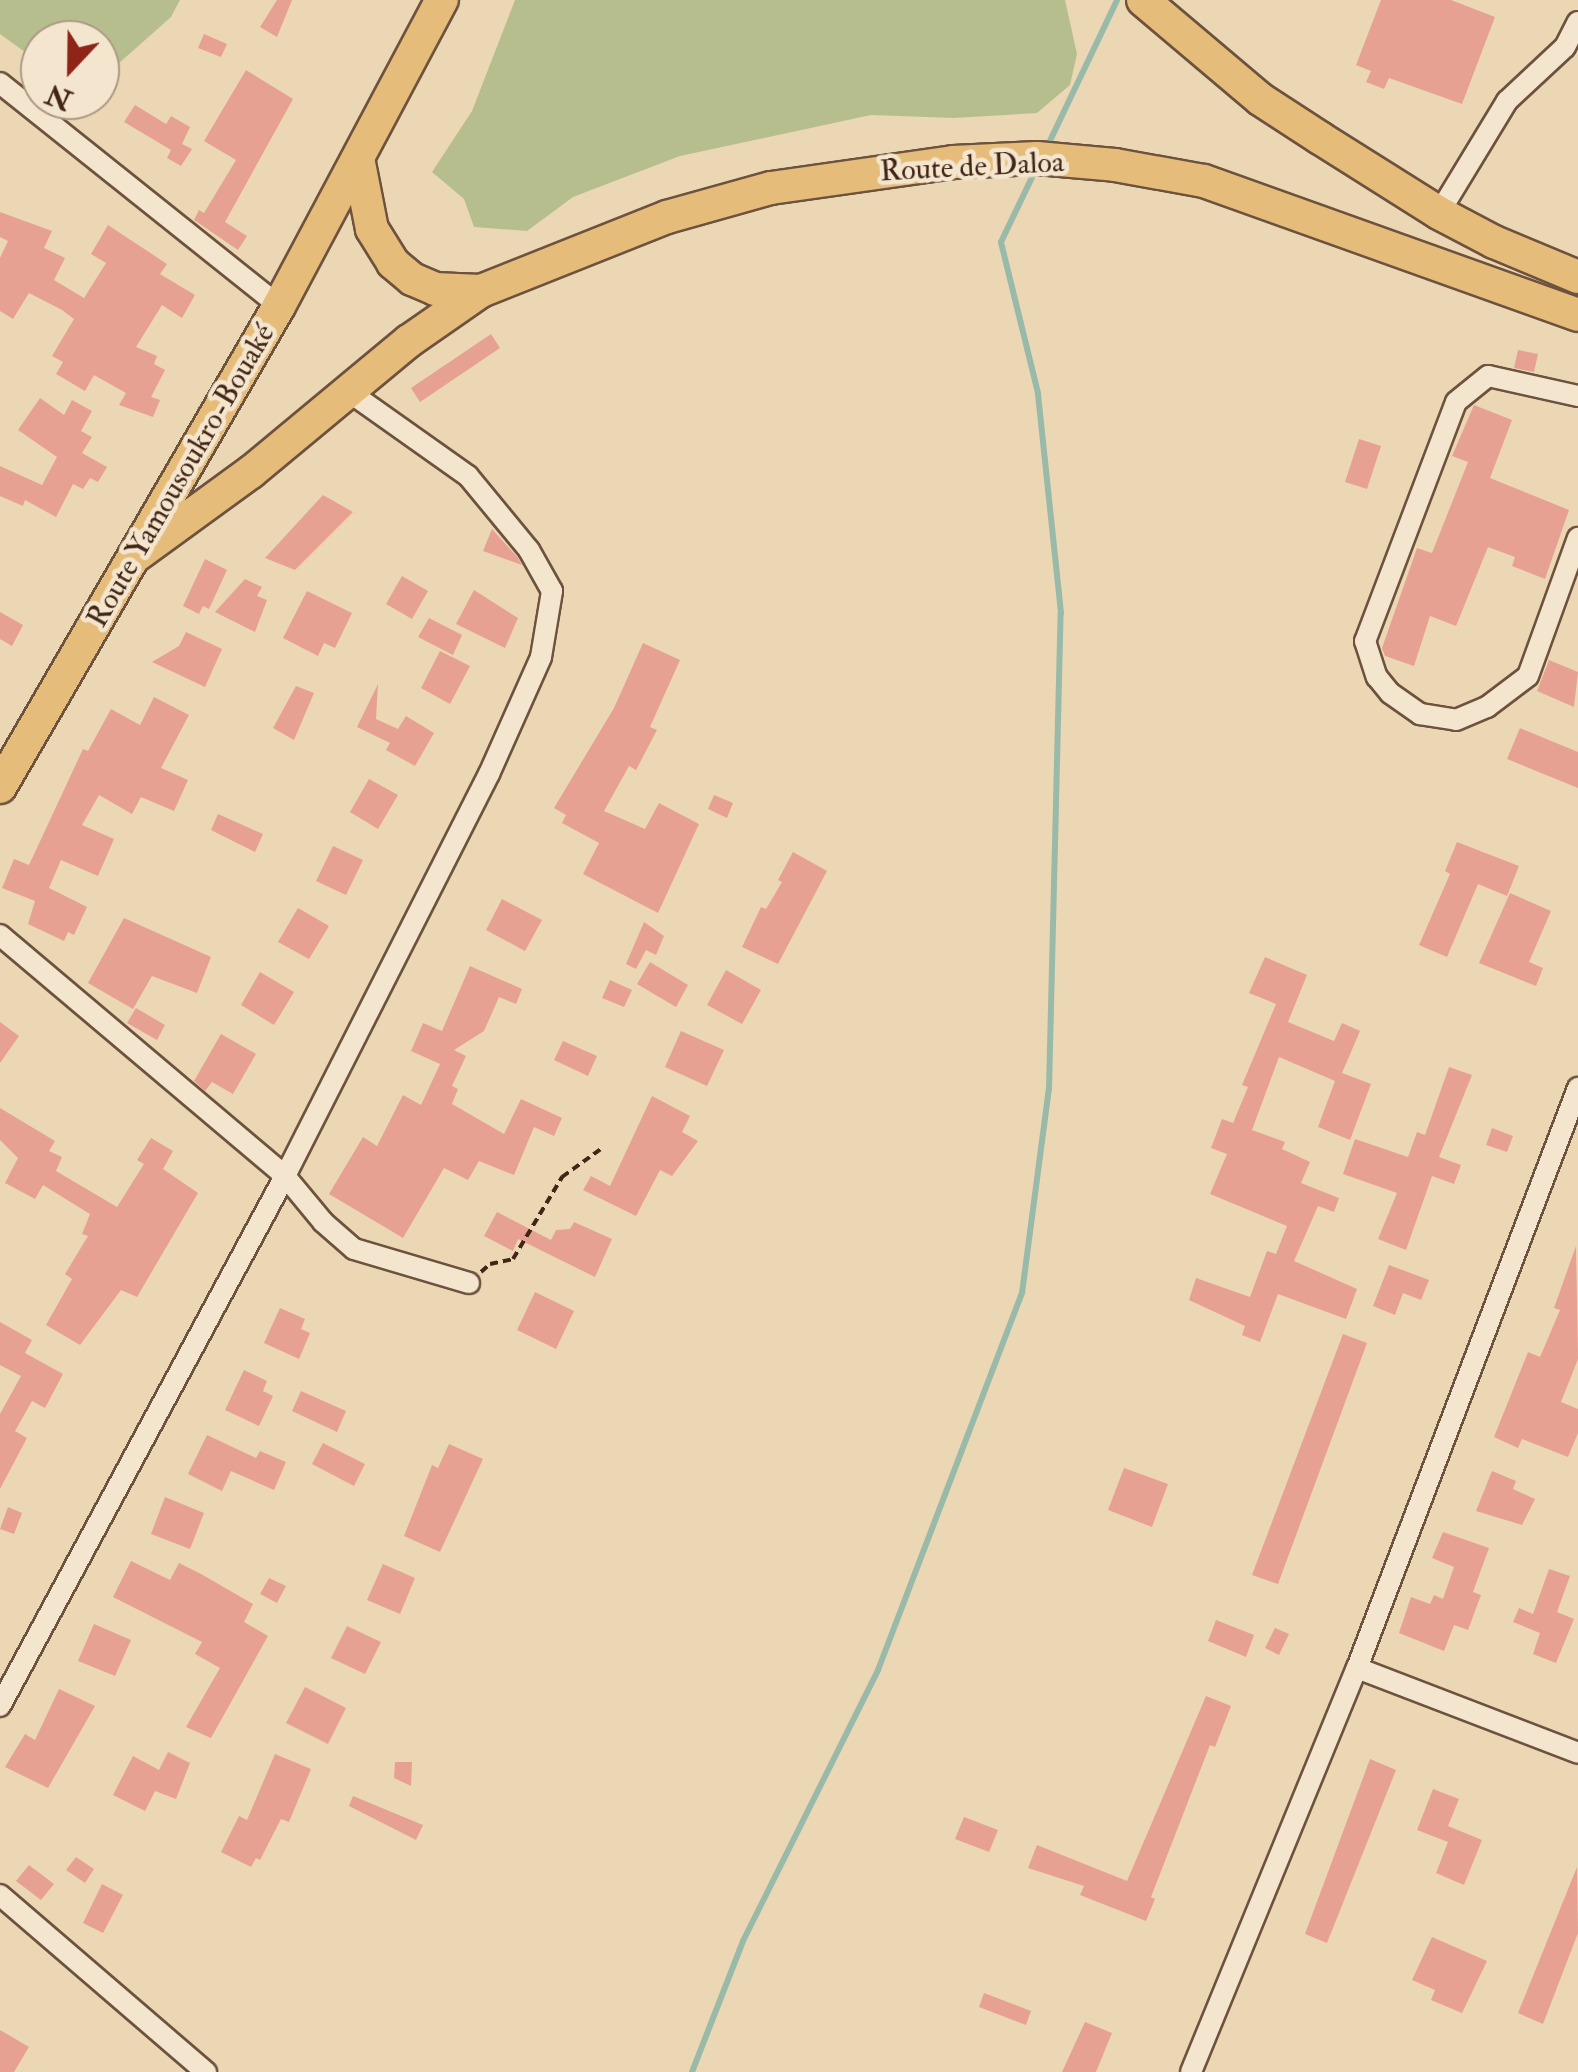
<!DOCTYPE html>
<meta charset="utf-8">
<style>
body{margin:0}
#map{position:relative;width:1578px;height:2072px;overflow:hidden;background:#ecd7b4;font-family:"IM FELL Double Pica",serif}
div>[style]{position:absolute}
.green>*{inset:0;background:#b7be8d}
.stream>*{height:6px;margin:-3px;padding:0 3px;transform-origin:3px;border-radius:3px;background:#99baa9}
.building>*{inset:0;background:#e7a192}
.path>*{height:4px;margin-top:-2px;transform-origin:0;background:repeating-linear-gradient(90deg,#432516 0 8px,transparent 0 13px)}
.roads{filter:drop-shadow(2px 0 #6d523e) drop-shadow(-2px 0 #6d523e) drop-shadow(0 2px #6d523e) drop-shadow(0 -2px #6d523e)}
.minor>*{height:20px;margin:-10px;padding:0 10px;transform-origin:10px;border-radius:10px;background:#f3e5ce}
.trunk>*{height:32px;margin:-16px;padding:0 16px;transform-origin:16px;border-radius:16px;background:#e6bc7a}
span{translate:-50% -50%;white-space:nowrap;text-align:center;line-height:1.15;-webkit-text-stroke:9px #f3e5ce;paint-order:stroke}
.street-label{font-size:30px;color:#432516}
.north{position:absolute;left:20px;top:20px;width:100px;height:100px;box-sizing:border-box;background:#f3e5ce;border:2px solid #ad9884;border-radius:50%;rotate:202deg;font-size:28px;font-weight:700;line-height:40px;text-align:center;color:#432516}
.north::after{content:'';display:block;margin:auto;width:35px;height:45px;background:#8f2418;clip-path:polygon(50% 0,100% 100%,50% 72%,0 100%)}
</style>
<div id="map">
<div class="green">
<div style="clip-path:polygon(0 0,180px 0,171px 17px,100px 80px,100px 40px,40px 40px,40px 63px,0 34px)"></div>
<div style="clip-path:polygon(515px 0,1065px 0,1077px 54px,1070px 85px,1037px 113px,954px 118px,871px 115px,680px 156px,573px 197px,527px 231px,474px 227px,464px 199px,432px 172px,472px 111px)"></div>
</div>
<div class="stream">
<div style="left:1047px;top:147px;width:163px;rotate:-64.5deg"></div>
<div style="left:692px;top:2072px;width:141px;rotate:-68.7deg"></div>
<div style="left:743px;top:1941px;width:303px;rotate:-63.5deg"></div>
<div style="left:878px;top:1670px;width:404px;rotate:-69.1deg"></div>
<div style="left:1022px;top:1293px;width:206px;rotate:-82.5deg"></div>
<div style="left:1049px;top:1089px;width:476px;rotate:-88.6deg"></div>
<div style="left:1061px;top:613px;width:221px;rotate:-96deg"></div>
<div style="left:1038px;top:393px;width:155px;rotate:-103.8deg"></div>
<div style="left:1001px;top:242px;width:83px;rotate:-64.4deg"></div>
</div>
<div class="building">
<div style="clip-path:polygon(277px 0,292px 0,277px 37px,260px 27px)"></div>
<div style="clip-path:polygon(1381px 0,1451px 0,1495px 17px,1462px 104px,1389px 78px,1384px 89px,1366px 82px,1371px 71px,1356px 65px)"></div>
<div style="clip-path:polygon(204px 34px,227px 44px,221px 57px,198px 48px)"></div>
<div style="clip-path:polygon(246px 70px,293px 99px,225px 222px,247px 236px,238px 250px,194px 220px,199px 210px,204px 213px,236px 160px,204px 141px)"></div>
<div style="clip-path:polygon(135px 105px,166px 124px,171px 116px,190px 127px,182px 144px,192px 149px,181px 166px,167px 158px,171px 150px,124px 122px)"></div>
<div style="clip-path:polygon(0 212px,52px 231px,44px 248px,65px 258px,54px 280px,84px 298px,106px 263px,91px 254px,108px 225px,167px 264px,160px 274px,195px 295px,182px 318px,162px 305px,136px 347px,157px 356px,154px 364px,165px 370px,151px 397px,160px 400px,153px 417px,119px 405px,126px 393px,94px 375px,85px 391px,56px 374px,63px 362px,52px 356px,74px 319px,62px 310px,29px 293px,13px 319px,0 311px,0 258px,8px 241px,0 237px)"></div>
<div style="clip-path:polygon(491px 334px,500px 348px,420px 402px,411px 388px)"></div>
<div style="clip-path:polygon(1518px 350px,1538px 354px,1534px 372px,1514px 368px)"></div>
<div style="clip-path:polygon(40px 398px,64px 415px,72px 400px,92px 411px,81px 431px,92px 437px,82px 453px,107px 467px,98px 482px,90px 478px,83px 489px,73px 484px,56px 517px,25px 500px,23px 506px,0 496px,0 466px,42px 485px,57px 457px,18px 430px)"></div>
<div style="clip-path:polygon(1474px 405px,1512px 420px,1490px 478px,1569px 510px,1545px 579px,1512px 566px,1515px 557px,1488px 547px,1456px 626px,1430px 616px,1414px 666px,1385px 656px,1382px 648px,1417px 548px,1432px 553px,1468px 462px,1452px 456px)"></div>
<div style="clip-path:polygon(1359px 439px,1381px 446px,1367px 489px,1345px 482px)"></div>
<div style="clip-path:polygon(323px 495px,353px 512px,295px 570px,265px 558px)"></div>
<div style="clip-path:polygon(492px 529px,518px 558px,522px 565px,483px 551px)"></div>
<div style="clip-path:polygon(205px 559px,227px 570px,209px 609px,203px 606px,199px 614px,183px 606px)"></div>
<div style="clip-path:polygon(402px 576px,428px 591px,412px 619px,386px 604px)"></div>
<div style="clip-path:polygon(245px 579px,262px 587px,257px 596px,267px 600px,255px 632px,215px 612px)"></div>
<div style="clip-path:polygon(474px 590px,518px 618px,505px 648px,456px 624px)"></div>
<div style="clip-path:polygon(307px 591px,352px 613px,335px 648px,324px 643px,318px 656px,283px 638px)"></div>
<div style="clip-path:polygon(0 612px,23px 625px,12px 646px,0 639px)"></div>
<div style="clip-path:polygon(429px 618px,462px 635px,453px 655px,418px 637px)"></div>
<div style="clip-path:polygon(186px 632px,222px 649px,205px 687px,152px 662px,179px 646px)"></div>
<div style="clip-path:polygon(643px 643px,680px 660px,650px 727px,657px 730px,636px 770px,629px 766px,604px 811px,645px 829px,659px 803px,699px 824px,658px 913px,583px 874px,599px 843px,562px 823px,566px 815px,554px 808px,614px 708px)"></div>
<div style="clip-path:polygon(440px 651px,470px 666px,450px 704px,421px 688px)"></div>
<div style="clip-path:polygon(1549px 660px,1578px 672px,1574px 707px,1537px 691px)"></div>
<div style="clip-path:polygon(378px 684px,376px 719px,398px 729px,406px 716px,434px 733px,415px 766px,386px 750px,390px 743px,357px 727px)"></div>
<div style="clip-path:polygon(296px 686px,314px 693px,294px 740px,273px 728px)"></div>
<div style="clip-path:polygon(154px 697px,189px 715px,161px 768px,188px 780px,174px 811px,141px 797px,132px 814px,99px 795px,82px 825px,114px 839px,98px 876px,61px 860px,49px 888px,87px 907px,74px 935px,68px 932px,64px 941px,28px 924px,35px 901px,2px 888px,14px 859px,29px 865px,83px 749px,88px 751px,111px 709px,140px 725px)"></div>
<div style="clip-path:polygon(1520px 728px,1578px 752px,1578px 788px,1507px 759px)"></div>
<div style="clip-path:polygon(369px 779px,398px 795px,378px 829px,350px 812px)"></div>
<div style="clip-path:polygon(714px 795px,733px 803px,727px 818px,708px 809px)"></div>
<div style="clip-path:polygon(218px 814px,263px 834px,255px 852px,211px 830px)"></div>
<div style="clip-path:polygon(1457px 842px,1519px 866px,1507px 896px,1478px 884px,1447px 957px,1419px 945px,1450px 874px,1445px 871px)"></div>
<div style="clip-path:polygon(333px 846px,363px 860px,346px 895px,316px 881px)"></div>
<div style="clip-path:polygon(793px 852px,827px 871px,778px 964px,742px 947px,761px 907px,766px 909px,782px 882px,778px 880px)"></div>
<div style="clip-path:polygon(1510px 893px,1551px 911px,1529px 962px,1543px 968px,1536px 986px,1479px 963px)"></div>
<div style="clip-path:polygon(502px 899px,542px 920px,525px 951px,486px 930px)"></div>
<div style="clip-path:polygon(298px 908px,329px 926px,309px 959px,278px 942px)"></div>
<div style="clip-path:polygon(124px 918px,211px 957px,197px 993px,152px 976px,133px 1009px,88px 983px)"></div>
<div style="clip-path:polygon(644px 922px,664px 936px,656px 955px,646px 950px,636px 969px,626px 964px)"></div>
<div style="clip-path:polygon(1265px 957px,1307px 975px,1288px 1022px,1334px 1041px,1342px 1023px,1360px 1031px,1342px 1073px,1371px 1084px,1350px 1140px,1318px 1127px,1335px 1081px,1279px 1057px,1252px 1130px,1285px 1142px,1282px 1149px,1310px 1162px,1301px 1183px,1339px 1198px,1334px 1212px,1318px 1206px,1294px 1261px,1357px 1289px,1346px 1319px,1278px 1294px,1260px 1342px,1242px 1335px,1245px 1326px,1189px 1300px,1196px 1278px,1250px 1297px,1267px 1251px,1276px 1254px,1287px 1226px,1210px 1194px,1227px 1154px,1211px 1148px,1222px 1119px,1233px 1123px,1248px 1087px,1242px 1085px,1276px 1004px,1249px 993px)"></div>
<div style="clip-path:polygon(650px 962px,688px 985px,676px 1007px,637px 984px)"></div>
<div style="clip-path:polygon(470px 966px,522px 989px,516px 1004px,499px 997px,484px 1031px,454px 1050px,466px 1056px,452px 1086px,458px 1089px,452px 1104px,504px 1134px,521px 1099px,562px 1118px,554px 1136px,534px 1127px,514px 1175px,479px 1161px,468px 1180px,444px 1168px,403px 1238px,329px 1194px,363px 1137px,377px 1146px,403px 1095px,421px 1105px,440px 1064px,411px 1051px,423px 1023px,442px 1031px)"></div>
<div style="clip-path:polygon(726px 970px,761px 990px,742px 1024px,707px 1005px)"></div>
<div style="clip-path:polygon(260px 972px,294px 992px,274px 1025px,241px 1005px)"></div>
<div style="clip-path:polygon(610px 980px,632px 990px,624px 1007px,602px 998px)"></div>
<div style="clip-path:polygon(136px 1008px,165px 1025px,157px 1040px,127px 1023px)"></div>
<div style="clip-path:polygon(0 1022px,19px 1036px,0 1063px)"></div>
<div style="clip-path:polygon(681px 1031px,724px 1050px,707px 1086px,665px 1067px)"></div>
<div style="clip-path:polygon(221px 1034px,256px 1054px,233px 1094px,212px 1082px,205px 1091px,194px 1081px)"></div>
<div style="clip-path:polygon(563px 1041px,597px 1056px,588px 1076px,554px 1060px)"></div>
<div style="clip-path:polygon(1449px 1067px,1472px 1075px,1439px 1157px,1461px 1165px,1454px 1184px,1432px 1176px,1406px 1250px,1378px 1239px,1397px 1193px,1343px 1174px,1355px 1139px,1408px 1157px,1417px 1132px,1425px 1135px)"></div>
<div style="clip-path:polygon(652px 1096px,690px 1116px,682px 1132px,698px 1141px,672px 1176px,660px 1170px,636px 1216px,583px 1190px,591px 1176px,610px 1186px)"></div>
<div style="clip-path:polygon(0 1108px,55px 1141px,49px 1151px,62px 1157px,56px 1171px,117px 1207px,144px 1164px,137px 1160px,151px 1138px,173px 1151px,163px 1169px,198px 1193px,137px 1297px,121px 1290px,80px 1345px,46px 1325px,72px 1279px,65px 1274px,88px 1236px,82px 1234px,90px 1214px,43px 1185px,35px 1199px,5px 1183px,18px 1158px,0 1140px)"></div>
<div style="clip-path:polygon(1492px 1128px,1513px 1136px,1507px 1152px,1486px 1145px)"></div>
<div style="clip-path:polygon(497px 1212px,551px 1240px,556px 1230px,570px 1229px,574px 1222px,612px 1239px,595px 1277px,518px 1239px,513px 1251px,484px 1236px)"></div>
<div style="clip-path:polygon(1576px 1246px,1578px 1359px,1561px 1402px,1578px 1409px,1578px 1433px,1568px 1457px,1522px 1439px,1518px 1448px,1494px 1437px,1528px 1352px,1540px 1357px,1560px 1310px,1554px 1308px)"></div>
<div style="clip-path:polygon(1389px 1265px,1429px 1280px,1421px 1300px,1403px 1293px,1395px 1315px,1373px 1306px)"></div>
<div style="clip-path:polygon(535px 1292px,574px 1311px,556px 1349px,517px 1330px)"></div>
<div style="clip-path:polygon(280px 1308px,305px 1319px,301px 1329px,310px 1333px,299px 1359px,264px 1343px)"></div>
<div style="clip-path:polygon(0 1322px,32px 1340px,25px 1353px,63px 1374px,45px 1408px,32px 1401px,15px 1431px,27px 1438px,0 1489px,0 1414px,21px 1376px,0 1365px)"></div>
<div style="clip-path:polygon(1343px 1334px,1367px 1343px,1278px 1584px,1252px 1575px)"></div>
<div style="clip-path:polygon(244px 1370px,267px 1381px,263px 1391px,273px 1396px,259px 1426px,225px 1410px)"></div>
<div style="clip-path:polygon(301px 1391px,346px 1411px,337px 1432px,292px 1411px)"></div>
<div style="clip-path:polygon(207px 1435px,256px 1458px,260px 1451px,286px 1462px,274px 1490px,231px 1471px,222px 1491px,188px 1474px)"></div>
<div style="clip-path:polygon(323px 1443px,365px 1464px,354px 1486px,312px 1464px)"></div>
<div style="clip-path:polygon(449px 1444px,483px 1459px,440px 1552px,404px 1536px,432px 1465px,438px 1468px)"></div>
<div style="clip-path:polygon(1124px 1468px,1168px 1484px,1152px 1527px,1108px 1510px)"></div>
<div style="clip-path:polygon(1492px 1471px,1516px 1481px,1513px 1489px,1535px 1499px,1522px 1525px,1476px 1511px)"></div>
<div style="clip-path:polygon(165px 1497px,204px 1513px,190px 1549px,151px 1534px)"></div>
<div style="clip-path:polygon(8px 1507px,22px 1513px,14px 1534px,0 1529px)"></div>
<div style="clip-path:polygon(1443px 1532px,1489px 1548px,1473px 1592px,1481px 1595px,1468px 1630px,1454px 1625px,1444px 1651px,1399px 1633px,1411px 1597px,1430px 1604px,1434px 1595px,1443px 1599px,1454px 1567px,1432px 1558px)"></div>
<div style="clip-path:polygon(131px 1561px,170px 1580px,179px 1563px,201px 1574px,253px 1604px,244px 1622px,268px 1636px,211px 1738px,186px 1727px,220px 1668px,195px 1654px,202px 1642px,113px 1597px)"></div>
<div style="clip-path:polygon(383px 1564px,415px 1578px,400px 1614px,367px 1600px)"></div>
<div style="clip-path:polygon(1549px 1569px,1570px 1576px,1557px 1612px,1574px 1619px,1556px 1663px,1533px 1654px,1540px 1633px,1513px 1622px,1519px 1608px,1533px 1614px)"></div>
<div style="clip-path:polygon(269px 1578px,286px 1586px,277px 1603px,260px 1594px)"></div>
<div style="clip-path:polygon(1216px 1620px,1254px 1635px,1246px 1657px,1208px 1641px)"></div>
<div style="clip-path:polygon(94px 1624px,131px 1640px,115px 1676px,78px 1661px)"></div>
<div style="clip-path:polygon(347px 1626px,381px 1642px,365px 1674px,331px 1658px)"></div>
<div style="clip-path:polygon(1275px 1628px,1289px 1634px,1279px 1655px,1265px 1648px)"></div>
<div style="clip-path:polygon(305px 1687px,346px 1708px,328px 1744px,286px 1723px)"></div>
<div style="clip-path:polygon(59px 1689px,95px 1706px,48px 1788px,5px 1767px,25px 1734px,35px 1740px)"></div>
<div style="clip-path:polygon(1206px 1696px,1231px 1706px,1215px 1747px,1210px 1745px,1151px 1897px,1155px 1899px,1146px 1921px,1080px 1895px,1084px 1886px,1028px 1868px,1037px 1845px,1127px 1881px)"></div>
<div style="clip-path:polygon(168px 1752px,190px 1763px,176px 1799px,155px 1791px,145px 1811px,113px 1795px,133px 1756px,159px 1770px)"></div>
<div style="clip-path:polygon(275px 1754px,311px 1769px,289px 1822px,281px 1819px,260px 1860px,256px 1858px,251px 1867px,221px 1852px,239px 1816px,247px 1820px)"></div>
<div style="clip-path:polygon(1370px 1759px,1396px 1770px,1327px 1943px,1305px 1934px)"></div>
<div style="clip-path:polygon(395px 1762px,412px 1762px,411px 1786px,394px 1778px)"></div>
<div style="clip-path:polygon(1433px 1789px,1459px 1799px,1448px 1826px,1482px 1840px,1464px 1885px,1436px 1873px,1448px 1842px,1417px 1830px)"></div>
<div style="clip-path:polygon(353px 1796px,423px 1825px,416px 1840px,349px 1806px)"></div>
<div style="clip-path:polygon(964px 1817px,998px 1830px,989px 1852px,955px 1839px)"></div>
<div style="clip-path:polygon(76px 1857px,94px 1869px,85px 1883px,66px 1870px)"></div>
<div style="clip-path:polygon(29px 1865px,54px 1884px,41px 1900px,16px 1881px)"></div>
<div style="clip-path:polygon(1577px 1867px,1578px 1933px,1543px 2024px,1518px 2013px)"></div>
<div style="clip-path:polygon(102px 1884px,123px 1895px,103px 1933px,83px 1923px)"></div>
<div style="clip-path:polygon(1432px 1937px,1487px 1961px,1462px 2013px,1431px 2000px,1435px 1990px,1412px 1980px)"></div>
<div style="clip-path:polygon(984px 1993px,1031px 2011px,1026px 2025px,979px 2007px)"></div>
<div style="clip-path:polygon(1085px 2022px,1112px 2033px,1096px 2072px,1062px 2072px)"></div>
<div style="clip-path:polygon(0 2030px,29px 2047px,14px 2072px,0 2072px)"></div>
</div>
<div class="path">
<div style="left:481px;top:1272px;width:12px;rotate:-42deg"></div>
<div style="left:490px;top:1264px;width:24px;rotate:-12deg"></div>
<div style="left:513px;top:1259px;width:96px;rotate:-59.1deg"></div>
<div style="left:562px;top:1177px;width:49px;rotate:-35.9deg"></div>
</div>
<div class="roads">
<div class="minor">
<div style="left:0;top:83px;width:357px;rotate:38.6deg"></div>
<div style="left:1439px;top:213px;width:131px;rotate:-58.7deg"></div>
<div style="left:1507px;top:101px;width:79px;rotate:-43deg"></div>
<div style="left:1565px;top:47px;width:28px;rotate:-63deg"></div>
<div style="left:1578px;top:396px;width:92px;rotate:-167.5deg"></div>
<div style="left:1488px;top:376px;width:41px;rotate:140.9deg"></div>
<div style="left:1456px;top:402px;width:256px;rotate:110.8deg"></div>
<div style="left:1365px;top:641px;width:38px;rotate:72deg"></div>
<div style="left:1377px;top:677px;width:21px;rotate:51deg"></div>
<div style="left:1390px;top:693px;width:37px;rotate:35deg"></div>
<div style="left:1420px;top:714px;width:36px;rotate:9deg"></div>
<div style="left:1456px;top:720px;width:34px;rotate:-23deg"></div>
<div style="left:1487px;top:707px;width:51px;rotate:-37.1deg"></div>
<div style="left:1528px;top:676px;width:147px;rotate:-70.1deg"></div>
<div style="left:0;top:935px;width:373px;rotate:40.2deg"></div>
<div style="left:285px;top:1176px;width:60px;rotate:50.4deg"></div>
<div style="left:323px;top:1222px;width:41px;rotate:41.1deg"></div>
<div style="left:354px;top:1249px;width:120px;rotate:16.5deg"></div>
<div style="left:1357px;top:1668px;width:237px;rotate:21deg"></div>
<div style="left:0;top:1706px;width:602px;rotate:-61.73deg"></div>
<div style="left:285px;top:1176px;width:451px;rotate:-63.1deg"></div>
<div style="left:489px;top:774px;width:128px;rotate:-66deg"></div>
<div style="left:541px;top:657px;width:67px;rotate:-80.5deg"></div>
<div style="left:552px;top:591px;width:47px;rotate:-119.3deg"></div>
<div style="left:529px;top:550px;width:96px;rotate:-129.5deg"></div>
<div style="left:468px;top:476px;width:147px;rotate:-144.7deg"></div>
<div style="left:0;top:1895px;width:272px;rotate:40.7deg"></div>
<div style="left:1191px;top:2072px;width:437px;rotate:-67.7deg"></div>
<div style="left:1357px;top:1668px;width:621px;rotate:-69.14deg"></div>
</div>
<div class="trunk">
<div style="left:1143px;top:0;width:153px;rotate:40.2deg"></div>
<div style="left:1260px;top:99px;width:72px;rotate:33deg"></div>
<div style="left:1320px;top:138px;width:141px;rotate:32.2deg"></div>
<div style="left:1439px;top:213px;width:62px;rotate:27.8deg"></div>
<div style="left:1494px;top:242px;width:91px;rotate:22.6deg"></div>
<div style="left:359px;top:163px;width:67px;rotate:78.9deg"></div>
<div style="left:372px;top:229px;width:40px;rotate:58deg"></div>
<div style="left:393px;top:263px;width:25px;rotate:40deg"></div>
<div style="left:412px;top:279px;width:25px;rotate:23deg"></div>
<div style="left:435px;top:289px;width:46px;rotate:2.5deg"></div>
<div style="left:137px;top:555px;width:141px;rotate:-36.1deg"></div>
<div style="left:251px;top:472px;width:205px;rotate:-39.7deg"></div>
<div style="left:409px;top:341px;width:88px;rotate:-34.8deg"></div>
<div style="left:481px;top:291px;width:200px;rotate:-21.7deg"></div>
<div style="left:667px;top:217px;width:108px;rotate:-15.6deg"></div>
<div style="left:771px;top:188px;width:184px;rotate:-8.1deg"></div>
<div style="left:953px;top:162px;width:84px;rotate:-2.7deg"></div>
<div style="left:1037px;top:158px;width:78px;rotate:5.1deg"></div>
<div style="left:1115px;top:165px;width:90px;rotate:10.2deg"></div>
<div style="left:1204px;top:181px;width:397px;rotate:19.7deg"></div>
<div style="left:0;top:787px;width:556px;rotate:-59.88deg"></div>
<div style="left:279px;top:306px;width:347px;rotate:-62deg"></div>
</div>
</div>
<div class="street-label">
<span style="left:972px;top:167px;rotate:-3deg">Route de Daloa</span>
<span style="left:181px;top:476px;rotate:-60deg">Route Yamousoukro-Bouaké</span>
</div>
<div class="north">N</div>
</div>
